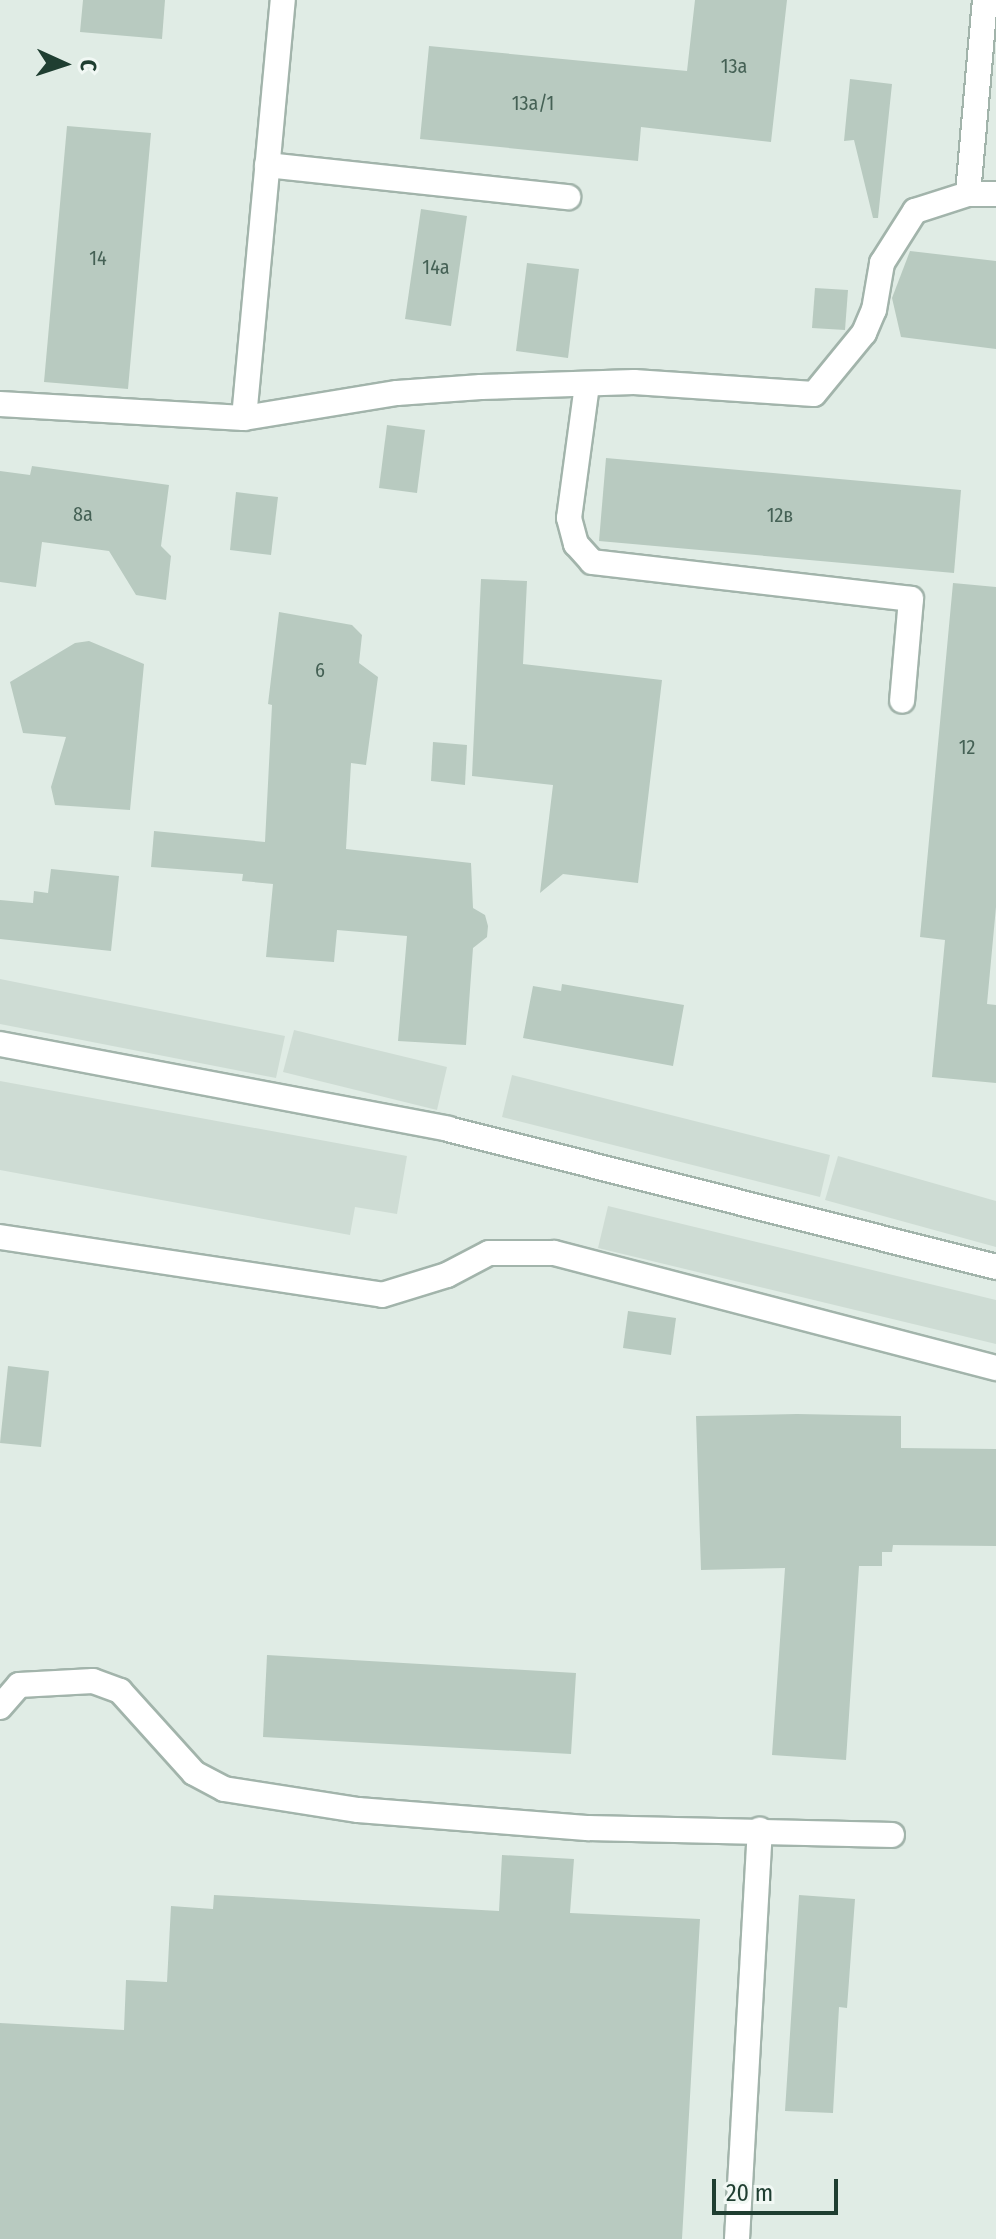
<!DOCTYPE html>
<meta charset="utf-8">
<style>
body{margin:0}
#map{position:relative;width:996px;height:2239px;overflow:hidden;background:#e0ece5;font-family:"Fira Sans Condensed",sans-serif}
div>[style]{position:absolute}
.built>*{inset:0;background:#cedcd4}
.building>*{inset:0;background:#b8cac0}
.roads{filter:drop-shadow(2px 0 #a2b4ab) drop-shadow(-2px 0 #a2b4ab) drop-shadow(0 2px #a2b4ab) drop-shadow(0 -2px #a2b4ab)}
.service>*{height:24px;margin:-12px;padding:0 12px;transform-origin:12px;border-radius:12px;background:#fff}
.minor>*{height:24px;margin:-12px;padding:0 12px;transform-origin:12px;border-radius:12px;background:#fff}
span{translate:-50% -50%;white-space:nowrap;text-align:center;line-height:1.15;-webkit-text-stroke:8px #f1f8f4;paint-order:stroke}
.number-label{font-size:20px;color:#456155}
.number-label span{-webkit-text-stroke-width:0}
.north{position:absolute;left:24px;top:24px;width:80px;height:80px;-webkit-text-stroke:6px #f1f8f4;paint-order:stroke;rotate:93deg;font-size:22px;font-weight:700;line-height:32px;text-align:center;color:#1f3e31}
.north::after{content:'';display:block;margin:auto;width:28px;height:36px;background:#1f3e31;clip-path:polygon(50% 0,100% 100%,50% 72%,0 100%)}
.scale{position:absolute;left:712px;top:2179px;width:126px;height:36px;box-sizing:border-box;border:4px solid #1f3e31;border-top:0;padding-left:10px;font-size:24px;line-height:28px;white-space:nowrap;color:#1f3e31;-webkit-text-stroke:6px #f1f8f4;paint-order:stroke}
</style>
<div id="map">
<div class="built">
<div style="clip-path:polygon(0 979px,285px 1036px,276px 1078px,0 1024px)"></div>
<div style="clip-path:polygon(294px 1030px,447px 1067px,437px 1110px,283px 1072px)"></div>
<div style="clip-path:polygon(512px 1075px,830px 1155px,820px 1197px,502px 1117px)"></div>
<div style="clip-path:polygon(0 1081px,407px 1156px,397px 1214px,355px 1207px,350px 1235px,0 1170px)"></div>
<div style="clip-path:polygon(838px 1156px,996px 1201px,996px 1247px,825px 1200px)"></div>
<div style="clip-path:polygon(608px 1206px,996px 1300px,996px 1344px,598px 1248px)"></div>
</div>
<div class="building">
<div style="clip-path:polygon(83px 0,165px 0,162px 39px,80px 32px)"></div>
<div style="clip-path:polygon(695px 0,787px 0,771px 142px,641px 127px,638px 161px,420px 139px,429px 46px,687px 71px)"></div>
<div style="clip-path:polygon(850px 79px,892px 84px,878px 218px,873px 218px,854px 140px,844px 141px)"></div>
<div style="clip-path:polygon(67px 126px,151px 133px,128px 389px,44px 382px)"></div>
<div style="clip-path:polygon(421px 209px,467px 216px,451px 326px,405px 319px)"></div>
<div style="clip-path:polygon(910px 251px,996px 261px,996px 349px,901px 337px,892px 298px)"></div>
<div style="clip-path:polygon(527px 263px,579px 269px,568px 358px,516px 351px)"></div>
<div style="clip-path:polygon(815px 288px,848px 290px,845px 330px,812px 328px)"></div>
<div style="clip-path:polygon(387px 425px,425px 430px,417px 493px,379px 488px)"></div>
<div style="clip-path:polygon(606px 458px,961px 490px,954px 573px,599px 541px)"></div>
<div style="clip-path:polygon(32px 466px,169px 485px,161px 546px,171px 556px,166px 600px,136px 595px,109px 551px,42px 542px,36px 587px,0 582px,0 471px,30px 475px)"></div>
<div style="clip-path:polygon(236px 492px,278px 497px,271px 555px,230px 550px)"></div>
<div style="clip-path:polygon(481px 579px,527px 581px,523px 664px,662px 680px,638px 883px,563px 874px,540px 893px,553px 785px,472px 776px)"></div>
<div style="clip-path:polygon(953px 583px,996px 587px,996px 907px,987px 1004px,996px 1005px,996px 1083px,932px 1077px,945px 940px,920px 937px)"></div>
<div style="clip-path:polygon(279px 612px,352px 625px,362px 635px,359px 663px,378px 677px,366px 765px,351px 763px,346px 849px,471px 863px,473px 908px,485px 915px,488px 926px,487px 937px,473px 948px,466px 1045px,398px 1041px,407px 936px,337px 930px,334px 962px,266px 957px,273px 884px,242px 881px,243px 874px,151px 867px,154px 831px,265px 842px,272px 705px,268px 704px)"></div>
<div style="clip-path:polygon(89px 641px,144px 664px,130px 810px,55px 805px,51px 787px,66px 737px,23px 733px,10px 682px,75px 643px)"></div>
<div style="clip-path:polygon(433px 742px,467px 745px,465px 785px,431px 781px)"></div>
<div style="clip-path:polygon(51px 869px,119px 876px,111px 951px,0 939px,0 900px,33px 903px,34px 891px,48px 893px)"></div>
<div style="clip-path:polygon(562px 984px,684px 1005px,673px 1066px,523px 1038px,533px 986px,561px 991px)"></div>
<div style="clip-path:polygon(628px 1311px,676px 1318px,671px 1355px,623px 1348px)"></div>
<div style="clip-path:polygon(8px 1366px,49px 1371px,41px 1447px,0 1443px)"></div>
<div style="clip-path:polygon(797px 1414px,901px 1416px,901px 1448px,996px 1449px,996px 1546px,893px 1545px,892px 1552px,882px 1552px,882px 1566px,859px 1566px,846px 1760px,772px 1755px,785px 1568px,701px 1570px,696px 1416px)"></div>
<div style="clip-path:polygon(267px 1655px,576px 1673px,571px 1754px,263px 1737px)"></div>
<div style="clip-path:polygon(502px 1855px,574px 1859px,570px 1913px,700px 1919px,682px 2239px,0 2239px,0 2023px,124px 2030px,126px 1980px,167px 1982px,171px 1906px,213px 1909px,214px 1895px,499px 1911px)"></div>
<div style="clip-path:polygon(799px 1895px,855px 1899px,847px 2008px,839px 2007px,833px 2113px,785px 2111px)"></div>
</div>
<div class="roads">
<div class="service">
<div style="left:267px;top:165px;width:303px;rotate:6.1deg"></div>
<div style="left:587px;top:385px;width:134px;rotate:97.7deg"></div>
<div style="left:569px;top:518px;width:27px;rotate:75deg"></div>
<div style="left:576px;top:544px;width:24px;rotate:48deg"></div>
<div style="left:592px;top:562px;width:321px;rotate:6.6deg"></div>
<div style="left:911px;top:599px;width:102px;rotate:95deg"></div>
<div style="left:244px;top:418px;width:420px;rotate:-84.7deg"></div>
<div style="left:0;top:1044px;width:456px;rotate:10.7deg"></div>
<div style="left:448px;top:1129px;width:565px;rotate:14.13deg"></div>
<div style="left:0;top:1707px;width:29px;rotate:-49deg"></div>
<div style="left:19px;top:1685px;width:74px;rotate:-3.1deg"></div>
<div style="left:93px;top:1681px;width:29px;rotate:20deg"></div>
<div style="left:120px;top:1691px;width:110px;rotate:47.9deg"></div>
<div style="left:194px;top:1773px;width:34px;rotate:28deg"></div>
<div style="left:224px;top:1789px;width:136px;rotate:8.9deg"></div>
<div style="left:358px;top:1810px;width:232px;rotate:4.5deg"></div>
<div style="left:589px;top:1828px;width:303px;rotate:1.3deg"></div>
<div style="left:737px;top:2239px;width:410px;rotate:-86.8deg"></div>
</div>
<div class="minor">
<div style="left:968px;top:194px;width:195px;rotate:-85deg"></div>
<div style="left:0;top:404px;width:244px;rotate:3.3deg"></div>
<div style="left:244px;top:418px;width:155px;rotate:-9.3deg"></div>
<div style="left:397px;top:393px;width:84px;rotate:-4.1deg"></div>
<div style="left:481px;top:387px;width:153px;rotate:-1.9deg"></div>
<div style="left:634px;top:382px;width:180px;rotate:3.8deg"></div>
<div style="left:814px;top:394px;width:79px;rotate:-50.7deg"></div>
<div style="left:864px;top:333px;width:25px;rotate:-67deg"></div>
<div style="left:874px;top:310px;width:48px;rotate:-80.3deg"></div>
<div style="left:882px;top:263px;width:62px;rotate:-57.6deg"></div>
<div style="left:915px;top:211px;width:56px;rotate:-17.8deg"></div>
<div style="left:968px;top:194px;width:28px"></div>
<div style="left:0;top:1237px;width:386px;rotate:8.6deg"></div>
<div style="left:382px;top:1295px;width:68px;rotate:-17.1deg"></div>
<div style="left:447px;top:1275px;width:47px;rotate:-27.6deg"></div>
<div style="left:489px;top:1253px;width:65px"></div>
<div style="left:554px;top:1253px;width:457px;rotate:14.6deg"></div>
</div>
</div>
<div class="number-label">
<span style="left:734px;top:66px">13а</span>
<span style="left:533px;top:103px">13а/1</span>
<span style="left:98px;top:258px">14</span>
<span style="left:436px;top:267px">14а</span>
<span style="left:83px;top:514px">8а</span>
<span style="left:780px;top:515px">12в</span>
<span style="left:320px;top:670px">6</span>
<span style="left:967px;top:747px">12</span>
</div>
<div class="north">С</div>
<div class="scale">20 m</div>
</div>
